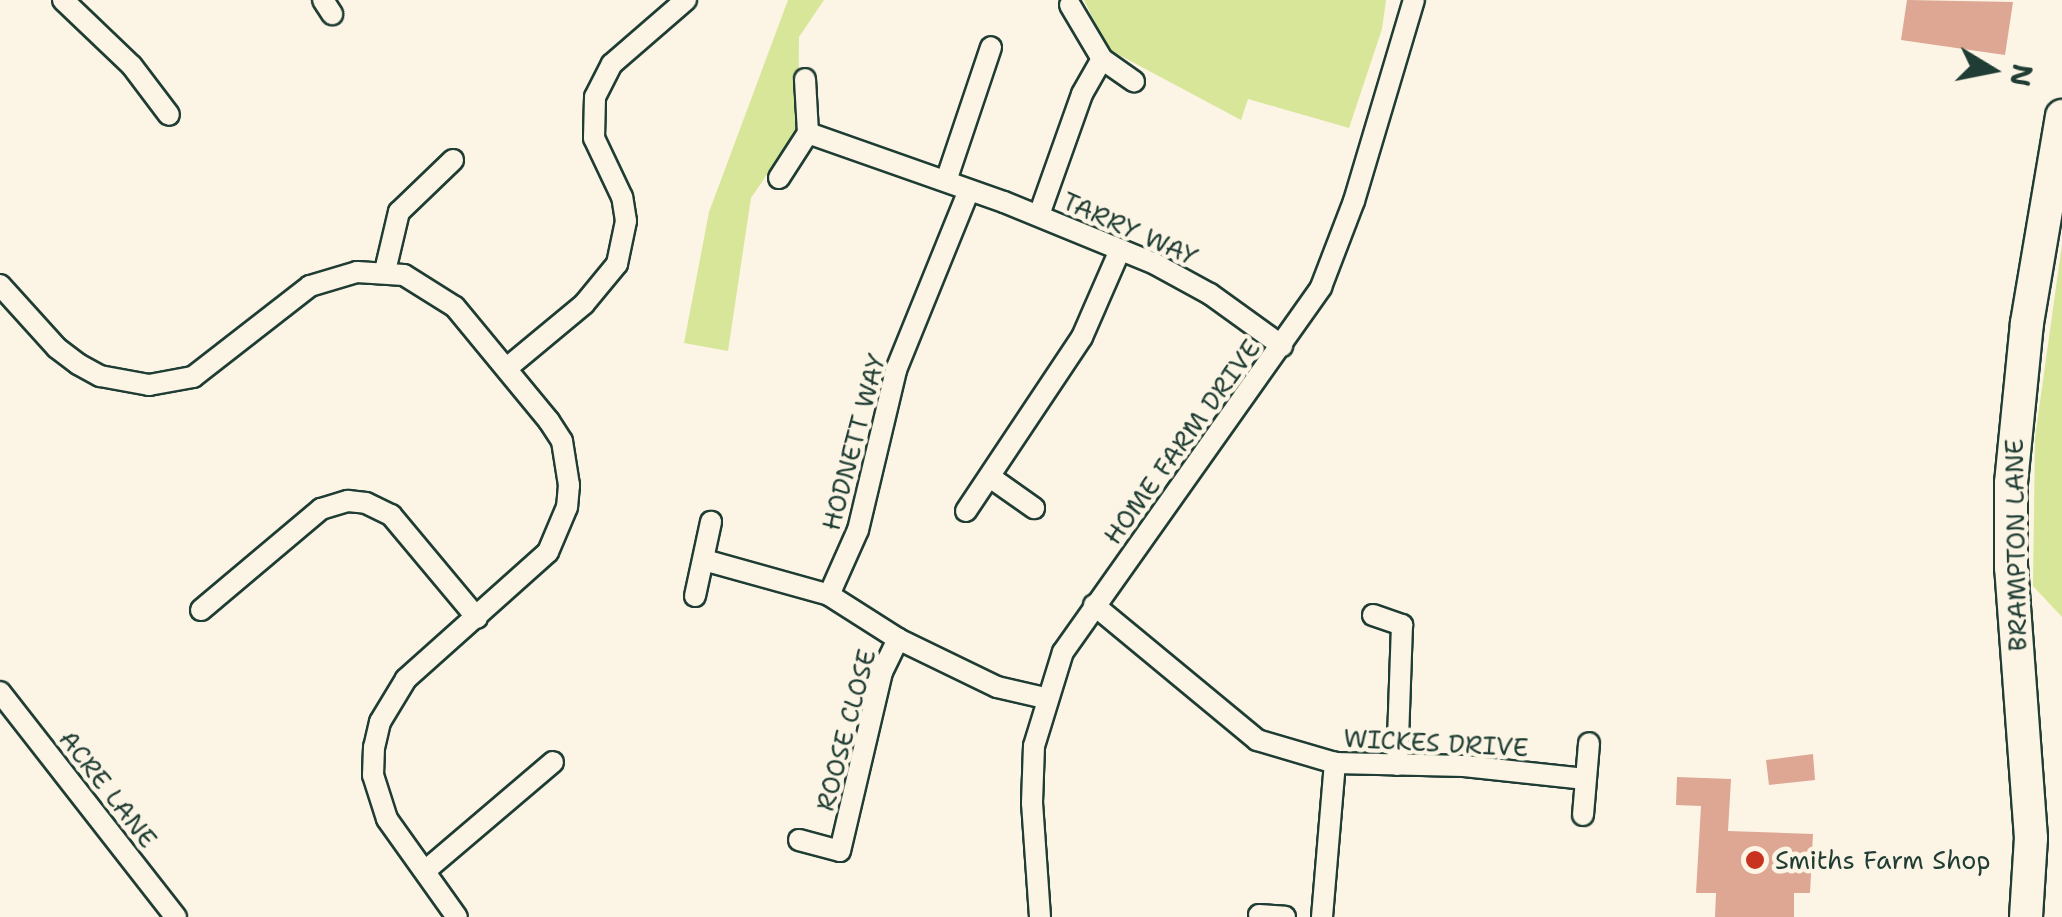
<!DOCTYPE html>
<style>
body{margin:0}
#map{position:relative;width:2062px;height:917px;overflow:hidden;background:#fcf5e5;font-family:"Shantell Sans",sans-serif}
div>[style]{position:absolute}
.green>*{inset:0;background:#d8e699}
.building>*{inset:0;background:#dda793}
.roads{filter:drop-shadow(2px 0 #1f3d34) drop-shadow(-2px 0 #1f3d34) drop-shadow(0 2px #1f3d34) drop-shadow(0 -2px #1f3d34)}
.minor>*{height:20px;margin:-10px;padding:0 10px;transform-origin:10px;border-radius:10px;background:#fcf5e5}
.primary>*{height:32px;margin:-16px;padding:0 16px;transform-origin:16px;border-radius:16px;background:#fcf5e5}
.dots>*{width:28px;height:28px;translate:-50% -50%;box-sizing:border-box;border:5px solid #fcf5e5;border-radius:50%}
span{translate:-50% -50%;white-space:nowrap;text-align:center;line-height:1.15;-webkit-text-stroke:9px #fcf5e5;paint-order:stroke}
.street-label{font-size:25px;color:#1f3d34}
.poi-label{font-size:25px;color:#1f3d34}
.left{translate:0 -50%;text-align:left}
.north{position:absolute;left:1942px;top:20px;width:100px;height:100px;-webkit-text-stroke:8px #fcf5e5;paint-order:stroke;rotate:100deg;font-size:28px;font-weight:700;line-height:40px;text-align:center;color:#1f3d34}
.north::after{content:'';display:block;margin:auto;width:35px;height:45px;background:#1f3d34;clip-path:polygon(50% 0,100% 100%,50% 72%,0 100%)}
</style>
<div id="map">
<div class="green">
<div style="clip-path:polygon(788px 0,824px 0,799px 37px,798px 129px,751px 198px,728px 351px,684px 343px,709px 212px)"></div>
<div style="clip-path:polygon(1084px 0,1386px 0,1382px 29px,1349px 128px,1248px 99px,1241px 120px,1108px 49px)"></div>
<div style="clip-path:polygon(2062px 244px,2062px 617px,2033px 586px,2035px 438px)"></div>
</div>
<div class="building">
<div style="clip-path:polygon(1907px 0,2013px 2px,2005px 55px,1901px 40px)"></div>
<div style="clip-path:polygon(1813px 754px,1815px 780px,1769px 785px,1766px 760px)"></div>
<div style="clip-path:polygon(1677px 777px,1731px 779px,1728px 831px,1813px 834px,1810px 893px,1794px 893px,1794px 917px,1715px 917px,1716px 893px,1696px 893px,1701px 806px,1676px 805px)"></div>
</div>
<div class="roads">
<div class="minor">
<div style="left:63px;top:0;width:95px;rotate:43.7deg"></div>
<div style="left:132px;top:66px;width:61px;rotate:52.9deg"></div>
<div style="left:323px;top:0;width:17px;rotate:57deg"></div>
<div style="left:1070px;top:5px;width:63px;rotate:59.3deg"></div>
<div style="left:1102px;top:59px;width:39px;rotate:35deg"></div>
<div style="left:808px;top:133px;width:208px;rotate:19.4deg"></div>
<div style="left:1004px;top:202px;width:163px;rotate:22.3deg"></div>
<div style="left:1155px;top:264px;width:63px;rotate:28.6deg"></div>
<div style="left:1210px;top:294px;width:89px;rotate:35.8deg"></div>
<div style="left:779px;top:178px;width:54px;rotate:-57.2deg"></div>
<div style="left:808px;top:133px;width:54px;rotate:-93.2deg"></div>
<div style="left:946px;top:181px;width:141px;rotate:-71.4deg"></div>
<div style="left:1039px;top:215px;width:128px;rotate:-70.4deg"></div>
<div style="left:1082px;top:94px;width:40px;rotate:-60.3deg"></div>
<div style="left:385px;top:271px;width:61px;rotate:-76.7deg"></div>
<div style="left:399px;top:212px;width:75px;rotate:-43.9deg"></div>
<div style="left:0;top:285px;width:85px;rotate:47.9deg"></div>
<div style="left:57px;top:348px;width:26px;rotate:37deg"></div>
<div style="left:78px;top:364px;width:25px;rotate:29deg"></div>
<div style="left:100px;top:376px;width:50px;rotate:10.4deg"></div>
<div style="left:149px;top:385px;width:45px;rotate:-10.3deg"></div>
<div style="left:193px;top:377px;width:148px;rotate:-37.9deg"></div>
<div style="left:310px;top:286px;width:49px;rotate:-16.6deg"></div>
<div style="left:357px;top:272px;width:47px;rotate:3.7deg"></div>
<div style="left:404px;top:275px;width:60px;rotate:32.1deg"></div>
<div style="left:455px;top:307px;width:148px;rotate:50.5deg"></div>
<div style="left:549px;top:421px;width:24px;rotate:57deg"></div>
<div style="left:562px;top:441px;width:45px;rotate:81deg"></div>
<div style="left:569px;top:485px;width:22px;rotate:95deg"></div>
<div style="left:567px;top:507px;width:49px;rotate:112.9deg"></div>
<div style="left:548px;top:552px;width:191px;rotate:138.2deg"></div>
<div style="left:406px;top:679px;width:50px;rotate:121.2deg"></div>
<div style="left:380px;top:722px;width:26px;rotate:103deg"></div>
<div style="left:374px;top:747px;width:28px;rotate:92deg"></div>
<div style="left:373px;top:775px;width:46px;rotate:72.3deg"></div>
<div style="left:387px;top:819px;width:120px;rotate:54.5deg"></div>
<div style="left:507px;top:368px;width:100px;rotate:-39.7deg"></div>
<div style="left:584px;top:304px;width:52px;rotate:-50.5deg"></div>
<div style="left:617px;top:264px;width:44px;rotate:-78.2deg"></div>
<div style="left:626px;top:221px;width:24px;rotate:-99deg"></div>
<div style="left:622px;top:197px;width:65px;rotate:-115.4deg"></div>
<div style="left:594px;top:138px;width:41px;rotate:-88.6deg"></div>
<div style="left:595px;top:97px;width:37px;rotate:-63deg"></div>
<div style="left:612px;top:64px;width:98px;rotate:-40.9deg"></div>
<div style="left:990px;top:477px;width:54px;rotate:35.2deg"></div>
<div style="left:966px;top:511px;width:209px;rotate:-56.3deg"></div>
<div style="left:1082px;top:337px;width:95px;rotate:-66.4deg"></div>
<div style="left:704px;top:560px;width:130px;rotate:15.6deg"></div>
<div style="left:829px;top:595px;width:82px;rotate:32.5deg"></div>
<div style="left:898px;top:639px;width:110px;rotate:25.9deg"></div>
<div style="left:997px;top:687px;width:49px;rotate:12.9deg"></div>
<div style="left:829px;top:595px;width:71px;rotate:-66deg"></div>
<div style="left:858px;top:530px;width:164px;rotate:-76.6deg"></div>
<div style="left:896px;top:370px;width:194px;rotate:-67.9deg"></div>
<div style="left:695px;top:596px;width:76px;rotate:-77.8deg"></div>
<div style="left:1094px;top:605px;width:212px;rotate:39.6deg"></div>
<div style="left:1257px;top:740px;width:81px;rotate:16.4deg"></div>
<div style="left:1335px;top:763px;width:129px;rotate:1.3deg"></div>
<div style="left:1464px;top:766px;width:122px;rotate:6.1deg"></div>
<div style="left:201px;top:610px;width:157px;rotate:-40.1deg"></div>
<div style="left:321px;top:509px;width:28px;rotate:-17deg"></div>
<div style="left:348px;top:501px;width:18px;rotate:6deg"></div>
<div style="left:366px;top:503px;width:28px;rotate:26deg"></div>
<div style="left:391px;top:515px;width:134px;rotate:50.1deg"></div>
<div style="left:1373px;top:615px;width:31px;rotate:19deg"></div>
<div style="left:1402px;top:625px;width:140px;rotate:92deg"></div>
<div style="left:0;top:692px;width:286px;rotate:52deg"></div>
<div style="left:1583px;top:815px;width:72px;rotate:-85.2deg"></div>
<div style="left:799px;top:840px;width:42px;rotate:15deg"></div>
<div style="left:840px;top:851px;width:184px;rotate:-76.8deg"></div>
<div style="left:882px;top:672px;width:37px;rotate:-64deg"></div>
<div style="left:425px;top:871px;width:168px;rotate:-40.4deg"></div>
<div style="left:1259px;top:915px;width:26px;rotate:4deg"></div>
<div style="left:1040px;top:917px;width:114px;rotate:-94deg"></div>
<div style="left:1032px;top:803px;width:57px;rotate:-88deg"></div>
<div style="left:1034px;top:746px;width:98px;rotate:-72.9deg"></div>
<div style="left:1063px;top:652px;width:447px;rotate:-54.7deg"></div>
<div style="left:1321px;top:287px;width:92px;rotate:-69deg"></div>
<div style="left:1354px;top:201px;width:210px;rotate:-73.4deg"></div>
<div style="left:1322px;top:917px;width:155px;rotate:-85.2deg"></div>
</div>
<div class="primary">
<div style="left:2026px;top:917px;width:79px;rotate:-86.4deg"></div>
<div style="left:2031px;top:838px;width:271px;rotate:-94.2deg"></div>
<div style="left:2011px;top:568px;width:85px;rotate:-90deg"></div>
<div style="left:2011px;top:483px;width:161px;rotate:-84.3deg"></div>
<div style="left:2027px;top:323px;width:210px;rotate:-80.4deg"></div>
</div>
</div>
<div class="dots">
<div style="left:1755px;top:860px;background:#c8321e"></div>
</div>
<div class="street-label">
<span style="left:1130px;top:229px;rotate:24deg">TARRY WAY</span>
<span style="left:854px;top:442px;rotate:-75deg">HODNETT WAY</span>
<span style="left:1182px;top:442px;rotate:-54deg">HOME FARM DRIVE</span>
<span style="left:2016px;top:545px;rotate:-91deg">BRAMPTON LANE</span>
<span style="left:846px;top:730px;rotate:-75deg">ROOSE CLOSE</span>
<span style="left:1436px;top:743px;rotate:3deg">WICKES DRIVE</span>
<span style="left:108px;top:789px;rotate:52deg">ACRE LANE</span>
</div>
<div class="poi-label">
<span class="left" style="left:1775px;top:860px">Smiths Farm Shop</span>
</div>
<div class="north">N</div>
</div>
